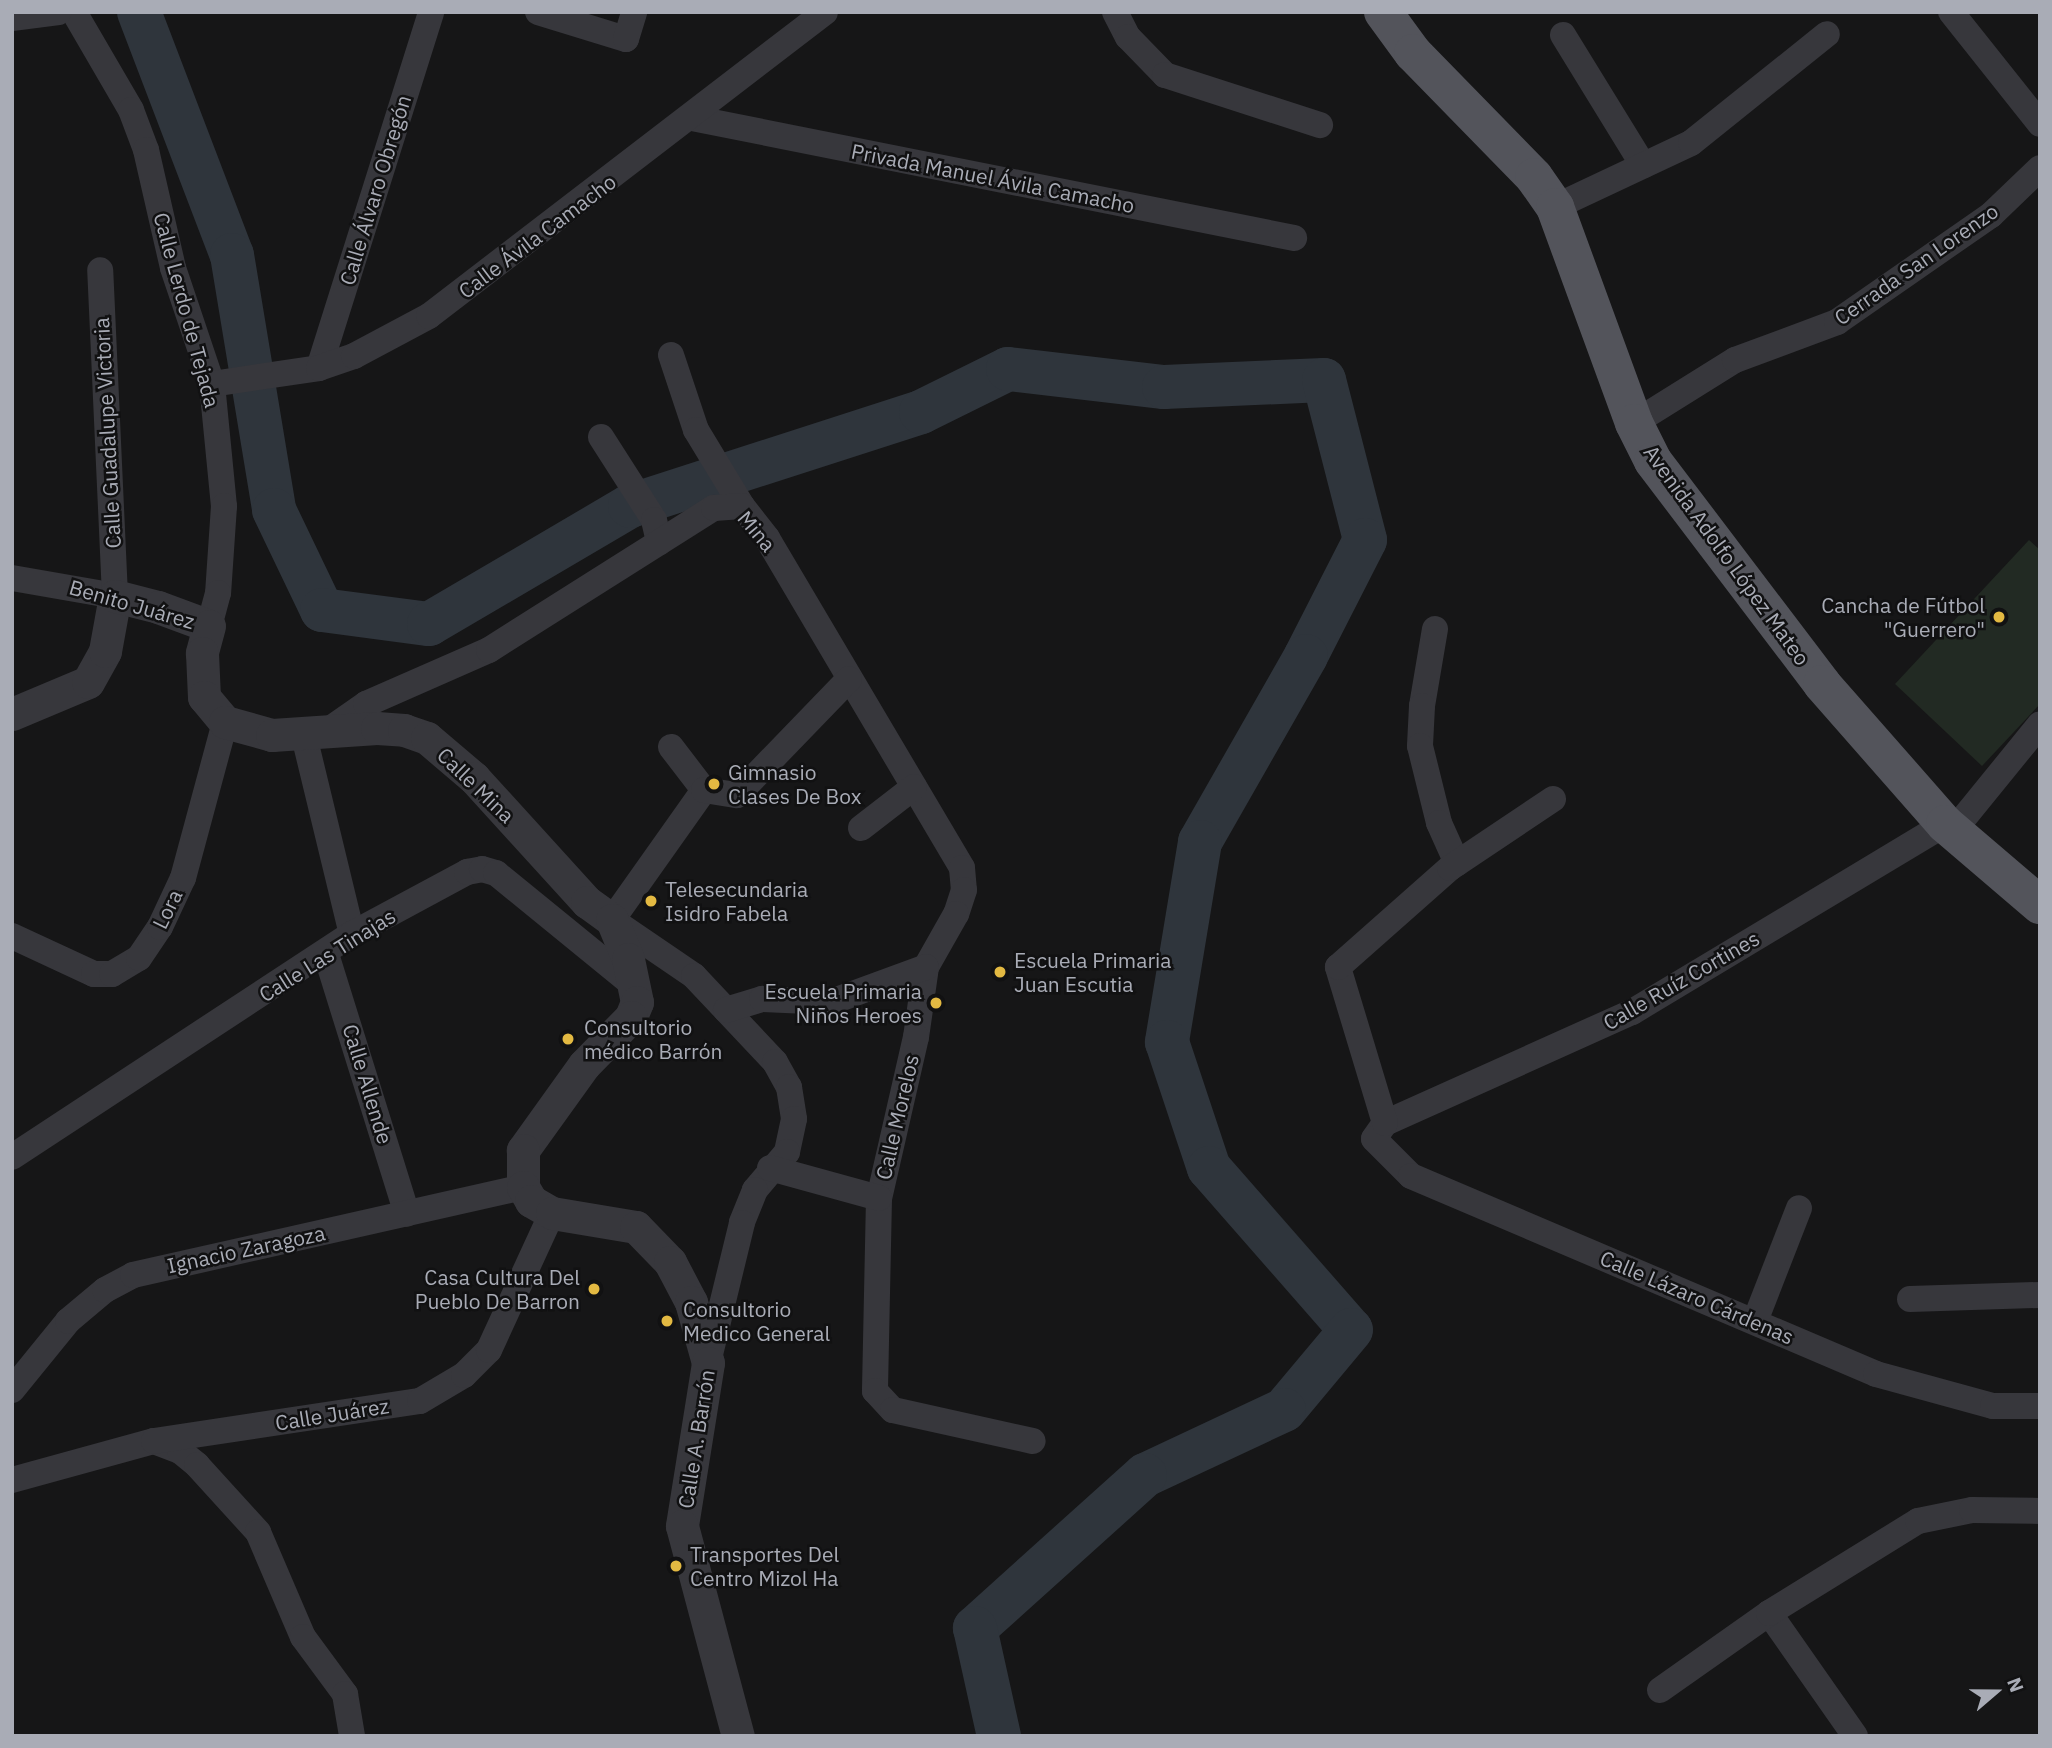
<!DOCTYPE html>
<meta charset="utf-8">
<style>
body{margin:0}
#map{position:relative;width:2052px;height:1748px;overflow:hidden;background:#161617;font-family:"IBM Plex Sans",sans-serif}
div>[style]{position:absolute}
.green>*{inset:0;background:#222a23}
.river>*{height:44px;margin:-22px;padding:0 22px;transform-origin:22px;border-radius:22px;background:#2f353c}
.minor>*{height:26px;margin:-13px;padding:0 13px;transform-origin:13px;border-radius:13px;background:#37373c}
.tertiary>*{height:33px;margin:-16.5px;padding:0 16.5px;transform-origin:16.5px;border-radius:16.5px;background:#37373c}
.primary>*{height:38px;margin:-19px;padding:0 19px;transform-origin:19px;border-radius:19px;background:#53545b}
.dots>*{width:19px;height:19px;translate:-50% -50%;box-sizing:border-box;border:4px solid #111112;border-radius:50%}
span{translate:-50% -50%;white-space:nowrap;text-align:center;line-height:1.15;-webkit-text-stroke:5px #111112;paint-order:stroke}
.street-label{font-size:21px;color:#a9acb6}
.poi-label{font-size:21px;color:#a9acb6}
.right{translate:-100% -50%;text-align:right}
.left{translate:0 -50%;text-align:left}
.frame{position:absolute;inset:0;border:14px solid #a9acb6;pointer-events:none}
.north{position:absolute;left:1961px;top:1657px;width:70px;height:70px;-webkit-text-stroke:5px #111112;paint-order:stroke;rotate:70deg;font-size:19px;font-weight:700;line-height:28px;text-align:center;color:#a9acb6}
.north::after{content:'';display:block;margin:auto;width:24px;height:32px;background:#a9acb6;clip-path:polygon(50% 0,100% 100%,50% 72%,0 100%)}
</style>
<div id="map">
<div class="green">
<div style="clip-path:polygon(2029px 540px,2040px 550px,2040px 704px,1982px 766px,1895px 684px)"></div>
</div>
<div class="river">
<div style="left:139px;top:12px;width:260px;rotate:69.1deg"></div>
<div style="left:232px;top:255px;width:258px;rotate:80.6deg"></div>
<div style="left:274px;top:510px;width:111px;rotate:64.4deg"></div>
<div style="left:322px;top:610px;width:108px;rotate:7.5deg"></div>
<div style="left:429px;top:624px;width:233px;rotate:-30.4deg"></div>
<div style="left:630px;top:506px;width:306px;rotate:-17.9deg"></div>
<div style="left:921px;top:412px;width:97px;rotate:-26.3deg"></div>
<div style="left:1008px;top:369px;width:157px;rotate:6.6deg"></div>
<div style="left:1164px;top:387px;width:160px;rotate:-2.5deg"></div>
<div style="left:1324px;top:380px;width:165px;rotate:75.6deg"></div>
<div style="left:1365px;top:540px;width:130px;rotate:117deg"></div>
<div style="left:1306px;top:656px;width:214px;rotate:119.7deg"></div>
<div style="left:1200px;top:842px;width:203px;rotate:99.4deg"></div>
<div style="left:1167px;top:1042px;width:133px;rotate:71.6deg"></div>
<div style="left:1209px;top:1168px;width:215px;rotate:48.8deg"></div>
<div style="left:1351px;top:1330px;width:104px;rotate:129.9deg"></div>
<div style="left:1284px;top:1410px;width:153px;rotate:154.9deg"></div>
<div style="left:1145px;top:1475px;width:229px;rotate:138deg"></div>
<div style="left:975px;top:1628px;width:111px;rotate:77.5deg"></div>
</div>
<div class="minor">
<div style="left:74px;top:12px;width:113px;rotate:59.8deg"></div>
<div style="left:131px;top:110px;width:43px;rotate:69.4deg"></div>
<div style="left:146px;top:150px;width:121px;rotate:77.1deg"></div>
<div style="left:173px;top:268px;width:122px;rotate:71.4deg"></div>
<div style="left:212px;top:384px;width:123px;rotate:84.4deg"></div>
<div style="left:224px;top:506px;width:87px;rotate:93.9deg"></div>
<div style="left:218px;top:593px;width:34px;rotate:105deg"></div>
<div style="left:538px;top:12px;width:92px;rotate:17.1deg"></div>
<div style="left:626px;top:39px;width:28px;rotate:-73deg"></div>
<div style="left:1115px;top:12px;width:28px;rotate:63deg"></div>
<div style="left:1128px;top:37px;width:53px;rotate:45.8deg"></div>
<div style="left:1165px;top:75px;width:163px;rotate:17.9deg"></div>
<div style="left:1951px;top:12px;width:143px;rotate:51.5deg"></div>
<div style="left:12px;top:18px;width:47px;rotate:-7.3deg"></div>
<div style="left:1563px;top:35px;width:153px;rotate:58.4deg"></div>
<div style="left:692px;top:118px;width:614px;rotate:11.27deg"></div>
<div style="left:1555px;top:207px;width:150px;rotate:-25.2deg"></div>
<div style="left:1691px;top:143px;width:174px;rotate:-38.7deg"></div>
<div style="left:671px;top:355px;width:79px;rotate:71.6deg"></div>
<div style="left:696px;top:430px;width:89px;rotate:58.8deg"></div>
<div style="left:742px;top:506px;width:41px;rotate:52deg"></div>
<div style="left:767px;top:538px;width:383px;rotate:59.4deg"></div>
<div style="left:962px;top:868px;width:22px;rotate:85deg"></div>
<div style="left:964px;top:890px;width:25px;rotate:108deg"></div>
<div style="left:956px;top:914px;width:61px;rotate:119.5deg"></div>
<div style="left:926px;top:967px;width:71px;rotate:98.1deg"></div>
<div style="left:916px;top:1037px;width:165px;rotate:102.9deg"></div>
<div style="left:879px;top:1198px;width:193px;rotate:91.2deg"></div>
<div style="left:875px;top:1391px;width:26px;rotate:47deg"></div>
<div style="left:893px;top:1410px;width:143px;rotate:12.5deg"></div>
<div style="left:319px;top:368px;width:373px;rotate:-72.5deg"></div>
<div style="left:212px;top:384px;width:108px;rotate:-8.5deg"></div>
<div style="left:319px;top:368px;width:37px;rotate:-19deg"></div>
<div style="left:354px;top:356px;width:85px;rotate:-28.1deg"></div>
<div style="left:429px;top:316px;width:499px;rotate:-37.5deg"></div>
<div style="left:1634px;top:423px;width:119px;rotate:-32deg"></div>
<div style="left:1735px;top:360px;width:109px;rotate:-20.4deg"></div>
<div style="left:1837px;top:322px;width:188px;rotate:-34.8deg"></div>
<div style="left:1991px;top:215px;width:68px;rotate:-43.8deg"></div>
<div style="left:601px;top:437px;width:98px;rotate:57.4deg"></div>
<div style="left:654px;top:520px;width:23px;rotate:77deg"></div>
<div style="left:12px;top:578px;width:105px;rotate:9.9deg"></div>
<div style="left:115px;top:596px;width:326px;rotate:-92.6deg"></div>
<div style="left:1435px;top:629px;width:78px;rotate:99.6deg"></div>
<div style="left:1422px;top:706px;width:40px;rotate:92.9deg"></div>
<div style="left:1420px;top:746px;width:79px;rotate:76.1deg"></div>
<div style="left:1439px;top:823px;width:44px;rotate:65.8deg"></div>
<div style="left:326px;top:732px;width:49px;rotate:-35deg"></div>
<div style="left:366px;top:704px;width:134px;rotate:-23.7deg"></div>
<div style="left:489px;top:650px;width:266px;rotate:-32.3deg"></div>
<div style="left:714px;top:508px;width:28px;rotate:-4deg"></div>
<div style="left:304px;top:736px;width:204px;rotate:76.4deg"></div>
<div style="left:671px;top:747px;width:54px;rotate:52.5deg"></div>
<div style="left:704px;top:790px;width:159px;rotate:125.3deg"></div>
<div style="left:612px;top:920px;width:99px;rotate:34.3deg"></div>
<div style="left:694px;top:976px;width:118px;rotate:46.7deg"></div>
<div style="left:775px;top:1062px;width:29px;rotate:61deg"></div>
<div style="left:789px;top:1087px;width:32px;rotate:81deg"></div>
<div style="left:794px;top:1119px;width:34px;rotate:102deg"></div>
<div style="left:787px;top:1152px;width:50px;rotate:130.1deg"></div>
<div style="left:755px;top:1190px;width:35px;rotate:112deg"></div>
<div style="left:742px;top:1223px;width:144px;rotate:103.7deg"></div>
<div style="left:704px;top:790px;width:33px;rotate:9deg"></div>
<div style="left:737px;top:795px;width:161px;rotate:-46deg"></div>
<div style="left:1945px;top:824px;width:365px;rotate:149deg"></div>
<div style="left:1632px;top:1012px;width:271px;rotate:155.8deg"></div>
<div style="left:1385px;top:1123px;width:19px;rotate:125deg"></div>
<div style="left:1374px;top:1139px;width:52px;rotate:45deg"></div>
<div style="left:1411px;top:1176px;width:505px;rotate:23.06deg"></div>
<div style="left:1876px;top:1374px;width:121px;rotate:15.3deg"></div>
<div style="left:1993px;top:1406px;width:47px"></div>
<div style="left:861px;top:828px;width:67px;rotate:-37.7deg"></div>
<div style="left:1954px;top:830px;width:136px;rotate:-50.9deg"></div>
<div style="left:12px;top:936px;width:90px;rotate:24.9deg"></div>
<div style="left:94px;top:974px;width:18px"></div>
<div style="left:112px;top:974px;width:31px;rotate:-31deg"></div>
<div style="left:139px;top:958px;width:37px;rotate:-56deg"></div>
<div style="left:160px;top:927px;width:54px;rotate:-64.9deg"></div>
<div style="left:183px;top:878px;width:162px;rotate:-74.9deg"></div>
<div style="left:326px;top:954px;width:272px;rotate:72.7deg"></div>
<div style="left:726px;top:1010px;width:38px;rotate:-17deg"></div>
<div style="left:762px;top:999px;width:69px;rotate:2.5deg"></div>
<div style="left:831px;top:1002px;width:101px;rotate:-20.2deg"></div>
<div style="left:1385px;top:1123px;width:163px;rotate:-106.8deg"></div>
<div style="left:1338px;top:967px;width:149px;rotate:-41.5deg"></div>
<div style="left:1450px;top:868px;width:124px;rotate:-33.8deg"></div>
<div style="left:12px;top:1157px;width:407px;rotate:-33.3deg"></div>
<div style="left:352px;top:934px;width:131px;rotate:-28.3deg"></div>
<div style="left:467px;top:872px;width:15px;rotate:-11deg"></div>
<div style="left:482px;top:869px;width:15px;rotate:16deg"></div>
<div style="left:496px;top:873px;width:181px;rotate:39.2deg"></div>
<div style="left:770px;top:1168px;width:113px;rotate:15.4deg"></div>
<div style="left:1910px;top:1299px;width:130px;rotate:-1.8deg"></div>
<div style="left:1755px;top:1321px;width:121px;rotate:-68.7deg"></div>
<div style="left:12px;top:1390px;width:89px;rotate:-50.9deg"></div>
<div style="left:68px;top:1321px;width:48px;rotate:-40deg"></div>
<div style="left:105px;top:1290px;width:32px;rotate:-28deg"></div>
<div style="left:133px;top:1275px;width:400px;rotate:-12.7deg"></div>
<div style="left:154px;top:1441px;width:28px;rotate:21deg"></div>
<div style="left:180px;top:1451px;width:22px;rotate:39deg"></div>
<div style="left:197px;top:1465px;width:91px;rotate:47.7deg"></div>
<div style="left:258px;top:1532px;width:114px;rotate:66.8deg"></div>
<div style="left:303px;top:1637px;width:71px;rotate:53.6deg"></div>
<div style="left:345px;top:1694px;width:43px;rotate:80.5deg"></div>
<div style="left:12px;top:1480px;width:147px;rotate:-15.4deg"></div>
<div style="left:154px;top:1441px;width:269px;rotate:-8.6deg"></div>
<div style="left:420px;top:1401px;width:51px;rotate:-30.6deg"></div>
<div style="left:464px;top:1375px;width:35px;rotate:-45deg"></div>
<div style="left:489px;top:1350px;width:151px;rotate:-65.3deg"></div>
<div style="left:1769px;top:1613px;width:150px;rotate:55deg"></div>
<div style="left:1660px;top:1690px;width:133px;rotate:-35.2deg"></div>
<div style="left:1769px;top:1613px;width:175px;rotate:-31.7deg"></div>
<div style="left:1918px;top:1521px;width:55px;rotate:-11.5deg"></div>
<div style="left:1972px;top:1510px;width:68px;rotate:0.8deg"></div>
</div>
<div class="tertiary">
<div style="left:12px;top:714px;width:82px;rotate:-22.8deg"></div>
<div style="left:88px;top:682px;width:35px;rotate:-61deg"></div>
<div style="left:105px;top:651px;width:56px;rotate:-79.7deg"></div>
<div style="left:115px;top:596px;width:44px;rotate:14.3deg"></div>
<div style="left:158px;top:607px;width:54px;rotate:20.4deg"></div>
<div style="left:209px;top:626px;width:28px;rotate:105deg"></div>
<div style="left:202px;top:653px;width:44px;rotate:87.4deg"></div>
<div style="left:204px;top:697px;width:33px;rotate:50deg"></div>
<div style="left:225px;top:722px;width:49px;rotate:15.5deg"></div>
<div style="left:272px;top:735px;width:105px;rotate:-3.8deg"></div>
<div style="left:377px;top:728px;width:27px;rotate:4deg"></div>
<div style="left:404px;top:730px;width:24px;rotate:19deg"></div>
<div style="left:427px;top:738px;width:62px;rotate:40.4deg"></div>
<div style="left:474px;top:778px;width:168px;rotate:47.7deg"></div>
<div style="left:587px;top:902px;width:31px;rotate:36deg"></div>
<div style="left:612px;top:920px;width:42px;rotate:67.7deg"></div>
<div style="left:628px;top:959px;width:44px;rotate:78.2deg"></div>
<div style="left:637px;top:1002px;width:16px;rotate:112deg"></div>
<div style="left:631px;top:1017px;width:67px;rotate:134.4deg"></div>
<div style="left:584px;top:1065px;width:105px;rotate:125.7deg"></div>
<div style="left:523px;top:1150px;width:37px;rotate:90deg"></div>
<div style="left:523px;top:1187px;width:16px;rotate:60deg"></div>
<div style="left:531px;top:1201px;width:24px;rotate:30deg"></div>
<div style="left:552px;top:1213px;width:85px;rotate:9.5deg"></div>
<div style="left:636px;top:1227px;width:49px;rotate:45.8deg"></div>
<div style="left:670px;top:1262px;width:45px;rotate:62.3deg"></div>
<div style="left:691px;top:1302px;width:63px;rotate:74.4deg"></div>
<div style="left:708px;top:1363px;width:165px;rotate:99.1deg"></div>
<div style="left:682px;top:1526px;width:217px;rotate:75.1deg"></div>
</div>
<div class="primary">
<div style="left:1383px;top:12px;width:51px;rotate:53.8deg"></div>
<div style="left:1413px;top:53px;width:173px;rotate:45.7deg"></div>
<div style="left:1534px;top:177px;width:37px;rotate:55deg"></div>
<div style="left:1555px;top:207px;width:230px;rotate:69.9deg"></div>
<div style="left:1634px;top:423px;width:42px;rotate:63.4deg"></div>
<div style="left:1653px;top:461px;width:280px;rotate:52.8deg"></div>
<div style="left:1822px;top:684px;width:186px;rotate:48.7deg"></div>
<div style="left:1945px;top:824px;width:125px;rotate:40.5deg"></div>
</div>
<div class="dots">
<div style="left:1999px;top:617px;background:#e3b942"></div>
<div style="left:714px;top:784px;background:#e3b942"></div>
<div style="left:651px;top:901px;background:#e3b942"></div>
<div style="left:1000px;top:972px;background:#e3b942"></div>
<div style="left:936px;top:1003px;background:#e3b942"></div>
<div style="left:568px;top:1039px;background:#e3b942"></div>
<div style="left:594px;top:1289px;background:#e3b942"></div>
<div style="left:667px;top:1321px;background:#e3b942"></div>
<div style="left:676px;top:1566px;background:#e3b942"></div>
</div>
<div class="street-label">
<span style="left:993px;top:178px;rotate:11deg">Privada Manuel Ávila Camacho</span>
<span style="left:375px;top:190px;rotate:-73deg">Calle Álvaro Obregón</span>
<span style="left:537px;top:236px;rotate:-37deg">Calle Ávila Camacho</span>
<span style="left:1916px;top:264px;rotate:-35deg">Cerrada San Lorenzo</span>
<span style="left:187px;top:310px;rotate:75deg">Calle Lerdo de Tejada</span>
<span style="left:107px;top:433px;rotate:-93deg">Calle Guadalupe Victoria</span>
<span style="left:757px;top:531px;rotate:50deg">Mina</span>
<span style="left:1727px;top:555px;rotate:54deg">Avenida Adolfo López Mateo</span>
<span style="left:132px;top:604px;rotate:16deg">Benito Juárez</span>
<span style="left:476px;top:785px;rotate:44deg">Calle Mina</span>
<span style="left:167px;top:909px;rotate:-64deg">Lora</span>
<span style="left:327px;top:955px;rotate:-32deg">Calle Las Tinajas</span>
<span style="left:1681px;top:980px;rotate:-30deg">Calle Ruíz Cortines</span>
<span style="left:368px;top:1084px;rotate:73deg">Calle Allende</span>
<span style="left:897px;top:1117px;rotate:-77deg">Calle Morelos</span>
<span style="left:246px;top:1249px;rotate:-12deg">Ignacio Zaragoza</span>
<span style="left:1697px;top:1297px;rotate:23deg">Calle Lázaro Cárdenas</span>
<span style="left:332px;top:1414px;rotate:-9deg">Calle Juárez</span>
<span style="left:696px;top:1439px;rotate:-81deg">Calle A. Barrón</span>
</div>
<div class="poi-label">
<span class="right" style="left:1985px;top:617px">Cancha de Fútbol<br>"Guerrero"</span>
<span class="left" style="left:728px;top:784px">Gimnasio<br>Clases De Box</span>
<span class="left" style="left:665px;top:901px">Telesecundaria<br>Isidro Fabela</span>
<span class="left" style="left:1014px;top:972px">Escuela Primaria<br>Juan Escutia</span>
<span class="right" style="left:922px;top:1003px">Escuela Primaria<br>Niños Heroes</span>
<span class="left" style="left:584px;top:1039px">Consultorio<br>médico Barrón</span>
<span class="right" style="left:580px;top:1289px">Casa Cultura Del<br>Pueblo De Barron</span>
<span class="left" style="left:683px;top:1321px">Consultorio<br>Medico General</span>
<span class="left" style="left:690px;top:1566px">Transportes Del<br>Centro Mizol Ha</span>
</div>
<div class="frame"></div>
<div class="north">N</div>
</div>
